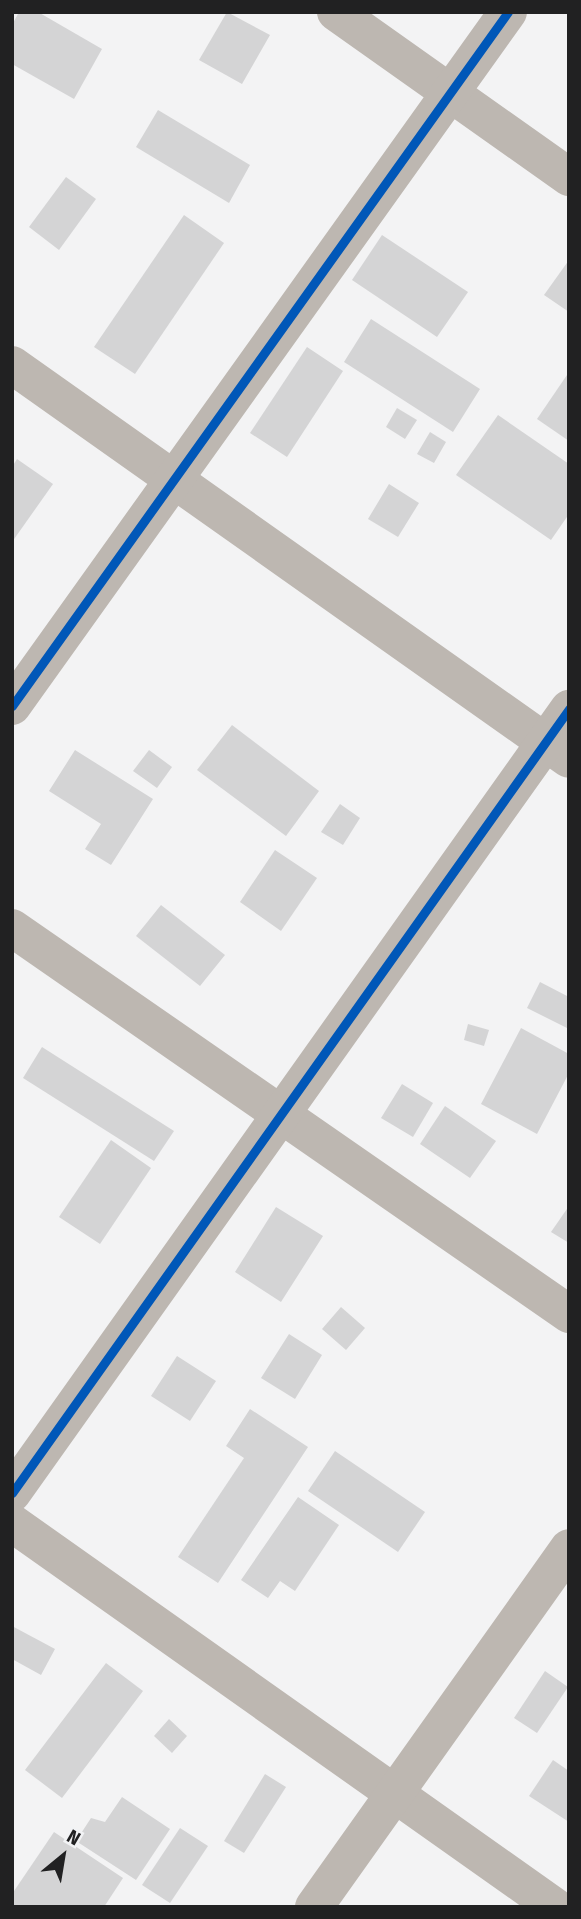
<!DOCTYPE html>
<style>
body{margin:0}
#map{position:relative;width:581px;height:1919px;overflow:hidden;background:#f3f3f4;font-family:"Fira Sans Condensed",sans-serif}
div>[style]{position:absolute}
.building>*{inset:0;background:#d4d4d5}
.street>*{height:38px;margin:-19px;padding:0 19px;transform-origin:19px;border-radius:19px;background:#bdb7b1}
.cycleway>*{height:9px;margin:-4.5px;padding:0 4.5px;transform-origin:4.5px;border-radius:4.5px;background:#0057b8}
span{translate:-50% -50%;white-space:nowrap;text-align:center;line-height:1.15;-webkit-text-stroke:7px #f2f3f5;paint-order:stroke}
.frame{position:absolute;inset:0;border:14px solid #212122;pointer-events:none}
.north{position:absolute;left:28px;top:1821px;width:70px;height:70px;-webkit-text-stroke:5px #f2f3f5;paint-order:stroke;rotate:30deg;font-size:19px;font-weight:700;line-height:28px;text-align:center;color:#212122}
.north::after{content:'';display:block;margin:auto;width:24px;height:32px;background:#212122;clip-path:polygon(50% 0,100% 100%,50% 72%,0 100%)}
</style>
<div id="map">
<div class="building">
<div style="clip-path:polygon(19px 12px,38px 12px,102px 49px,74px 99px,12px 64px,12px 25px)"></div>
<div style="clip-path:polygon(227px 12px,270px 35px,242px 84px,199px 60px)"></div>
<div style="clip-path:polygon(158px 110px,250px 165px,229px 203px,136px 147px)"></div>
<div style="clip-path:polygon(66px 177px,96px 199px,59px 250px,29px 227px)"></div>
<div style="clip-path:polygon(184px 215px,224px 243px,135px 374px,94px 347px)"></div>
<div style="clip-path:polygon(382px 235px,468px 292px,437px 337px,352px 280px)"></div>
<div style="clip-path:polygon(569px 260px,569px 312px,544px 295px)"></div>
<div style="clip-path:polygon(371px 319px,480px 389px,453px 432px,344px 362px)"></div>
<div style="clip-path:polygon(307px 347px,343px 371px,287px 457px,250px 433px)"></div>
<div style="clip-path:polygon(567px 375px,569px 377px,569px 441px,537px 419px)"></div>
<div style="clip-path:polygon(397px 408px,417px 420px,405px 439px,386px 427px)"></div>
<div style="clip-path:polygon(498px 415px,569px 464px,569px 514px,551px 540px,456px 475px)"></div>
<div style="clip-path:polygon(430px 432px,446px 442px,434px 463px,417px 454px)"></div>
<div style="clip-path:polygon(17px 459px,53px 484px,12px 542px,12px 467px)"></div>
<div style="clip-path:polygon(389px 484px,419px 503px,398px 537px,368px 519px)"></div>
<div style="clip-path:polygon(232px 725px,319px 791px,286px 836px,197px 770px)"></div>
<div style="clip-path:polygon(75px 750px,153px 799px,111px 865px,85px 849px,101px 824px,49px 791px)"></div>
<div style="clip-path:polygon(149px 750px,172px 767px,157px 788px,133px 771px)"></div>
<div style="clip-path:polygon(340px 804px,360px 818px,343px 845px,321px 832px)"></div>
<div style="clip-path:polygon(275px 850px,317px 878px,281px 931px,240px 902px)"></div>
<div style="clip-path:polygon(161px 905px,225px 955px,200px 986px,136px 936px)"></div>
<div style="clip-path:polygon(540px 982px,569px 997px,569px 1029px,527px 1008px)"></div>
<div style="clip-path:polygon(468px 1024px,489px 1030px,484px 1046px,464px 1040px)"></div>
<div style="clip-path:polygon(521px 1028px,569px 1054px,569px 1073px,537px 1134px,481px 1104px)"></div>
<div style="clip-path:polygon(42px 1047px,174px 1131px,154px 1161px,23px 1078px)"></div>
<div style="clip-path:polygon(402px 1084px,433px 1103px,413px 1137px,381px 1118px)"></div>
<div style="clip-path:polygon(445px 1106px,496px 1141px,470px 1178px,420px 1144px)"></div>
<div style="clip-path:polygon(111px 1140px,151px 1168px,100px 1244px,59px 1217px)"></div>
<div style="clip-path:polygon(569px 1206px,569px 1243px,551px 1232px)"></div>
<div style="clip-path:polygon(276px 1207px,323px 1236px,281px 1302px,235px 1272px)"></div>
<div style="clip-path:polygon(341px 1307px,365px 1328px,346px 1350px,322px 1329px)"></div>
<div style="clip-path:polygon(289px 1334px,322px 1355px,295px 1399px,261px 1378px)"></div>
<div style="clip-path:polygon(177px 1356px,216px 1381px,190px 1421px,151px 1396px)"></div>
<div style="clip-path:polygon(250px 1409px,308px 1447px,218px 1583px,178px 1557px,244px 1458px,226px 1446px)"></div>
<div style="clip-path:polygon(335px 1451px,425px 1512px,398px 1552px,308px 1491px)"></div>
<div style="clip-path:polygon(298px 1497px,339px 1525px,295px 1591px,280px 1581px,268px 1598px,241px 1580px)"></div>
<div style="clip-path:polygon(12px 1626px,55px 1649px,41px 1675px,12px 1659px)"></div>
<div style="clip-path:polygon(106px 1663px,143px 1691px,62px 1798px,25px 1770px)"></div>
<div style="clip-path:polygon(545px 1671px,568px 1687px,537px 1733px,514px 1718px)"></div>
<div style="clip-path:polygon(169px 1719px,187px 1736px,172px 1753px,154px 1736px)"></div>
<div style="clip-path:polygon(553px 1760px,569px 1771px,569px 1822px,529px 1796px)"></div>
<div style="clip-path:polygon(265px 1774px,286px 1787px,244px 1853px,224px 1841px)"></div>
<div style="clip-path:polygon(122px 1797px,170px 1829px,136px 1880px,76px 1841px,91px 1818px,105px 1822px)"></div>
<div style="clip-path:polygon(180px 1828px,208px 1846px,170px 1903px,142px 1885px)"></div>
<div style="clip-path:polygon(54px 1832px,123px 1878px,104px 1907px,12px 1907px,12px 1894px)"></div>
</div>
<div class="street">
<div style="left:336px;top:12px;width:286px;rotate:35.3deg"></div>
<div style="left:12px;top:365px;width:682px;rotate:35.27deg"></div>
<div style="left:12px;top:706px;width:853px;rotate:-54.45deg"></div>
<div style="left:12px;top:928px;width:678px;rotate:34.72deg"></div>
<div style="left:12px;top:1493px;width:962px;rotate:-54.61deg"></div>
<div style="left:12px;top:1523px;width:665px;rotate:35.27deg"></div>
<div style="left:314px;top:1907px;width:440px;rotate:-54.6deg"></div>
</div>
<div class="cycleway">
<div style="left:12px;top:706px;width:853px;rotate:-54.45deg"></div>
<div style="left:12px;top:1493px;width:962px;rotate:-54.61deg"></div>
</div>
<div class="frame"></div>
<div class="north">N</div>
</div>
